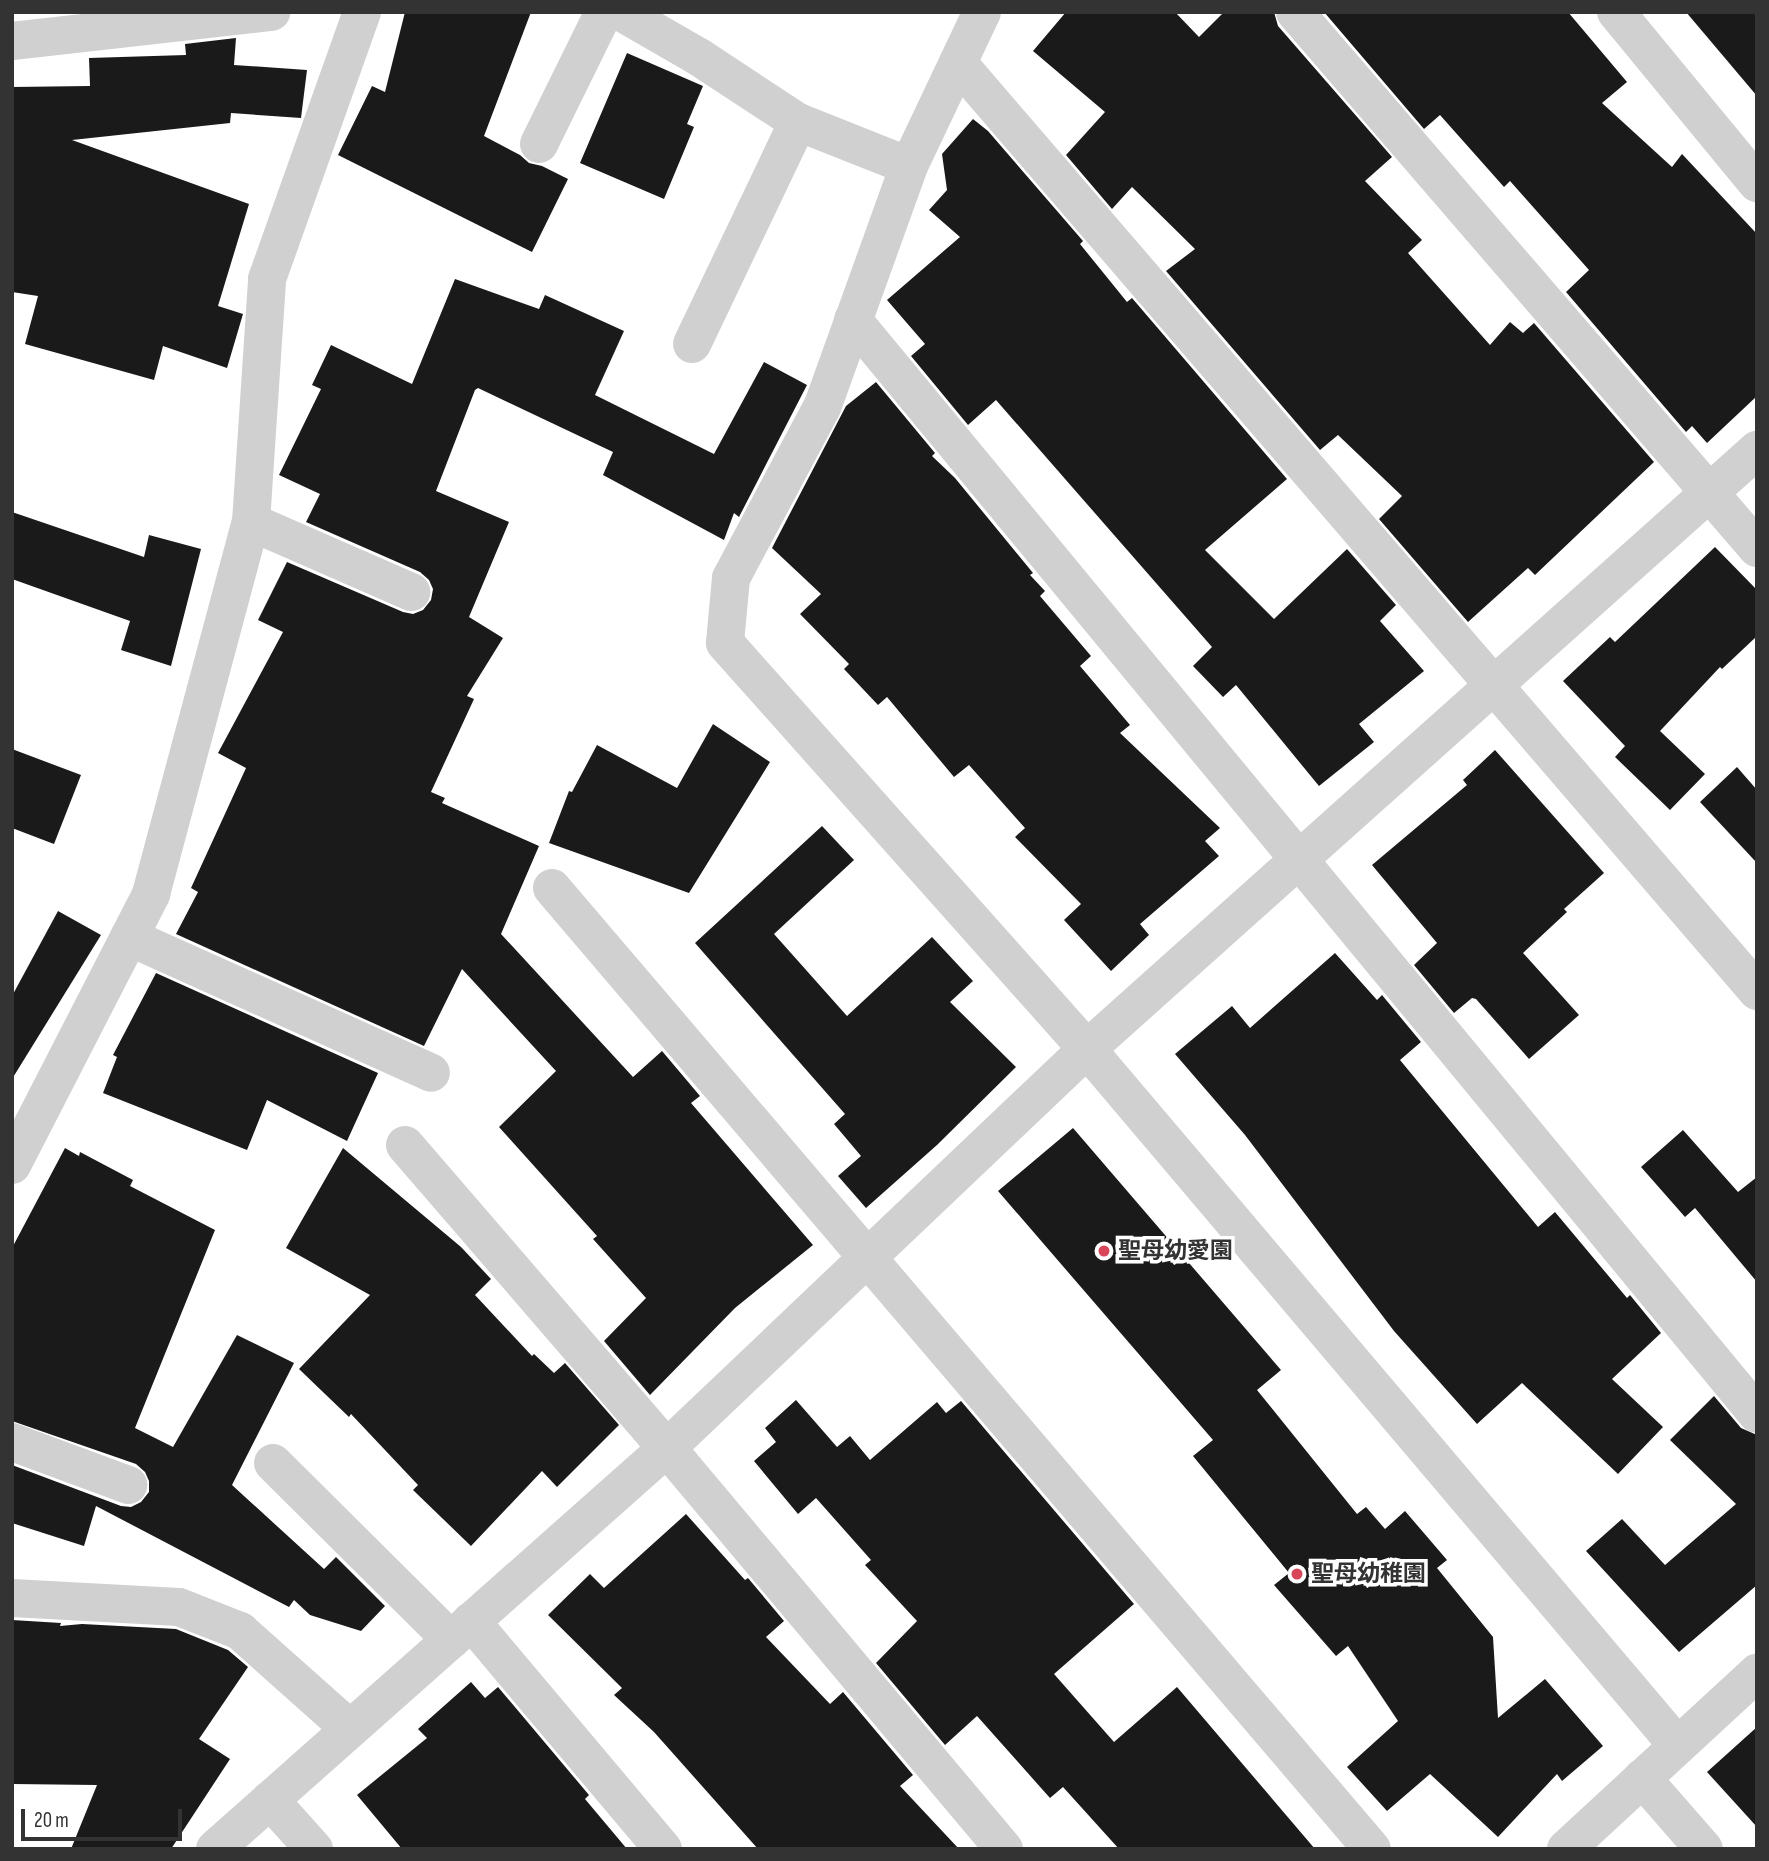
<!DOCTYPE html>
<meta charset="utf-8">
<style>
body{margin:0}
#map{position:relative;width:1769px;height:1861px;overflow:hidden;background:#fff;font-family:"Sofia Sans Condensed","Noto Sans JP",sans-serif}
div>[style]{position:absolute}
.building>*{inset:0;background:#1a1a1a}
.minor>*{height:38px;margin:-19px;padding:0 19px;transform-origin:19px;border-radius:19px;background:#d0d0d0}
.dots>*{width:19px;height:19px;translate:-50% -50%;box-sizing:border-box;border:4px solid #fff;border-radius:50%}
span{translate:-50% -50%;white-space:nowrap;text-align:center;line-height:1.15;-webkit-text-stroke:7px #fff;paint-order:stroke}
.poi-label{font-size:23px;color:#333;font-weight:700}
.left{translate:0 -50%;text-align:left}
.frame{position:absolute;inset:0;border:14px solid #333;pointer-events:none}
.scale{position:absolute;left:21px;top:1809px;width:161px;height:32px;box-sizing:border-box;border:4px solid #333;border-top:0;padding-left:9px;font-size:21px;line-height:24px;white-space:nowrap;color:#333;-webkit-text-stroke:5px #fff;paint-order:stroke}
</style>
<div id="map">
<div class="building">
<div style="clip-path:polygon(405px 12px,531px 12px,484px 136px,520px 155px,529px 163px,542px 166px,568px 179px,532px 252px,338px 155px,372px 86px,385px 92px)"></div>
<div style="clip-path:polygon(1066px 12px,1175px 12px,1199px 37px,1224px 12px,1274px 12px,1278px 26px,1392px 157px,1365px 181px,1422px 240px,1408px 253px,1490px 345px,1510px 322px,1523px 333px,1534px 323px,1654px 462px,1535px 575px,1528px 568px,1468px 622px,1379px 519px,1402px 496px,1338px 435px,1320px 450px,1166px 271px,1195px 249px,1132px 187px,1112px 209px,1066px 155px,1105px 112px,1033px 51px)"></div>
<div style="clip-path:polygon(1324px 12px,1568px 12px,1627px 82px,1602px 103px,1672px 167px,1682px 154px,1757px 234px,1757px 396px,1707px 443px,1692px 426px,1686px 432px,1566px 292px,1589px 270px,1510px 181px,1504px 187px,1440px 115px,1424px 129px)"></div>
<div style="clip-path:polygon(1686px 12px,1757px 12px,1757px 96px)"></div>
<div style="clip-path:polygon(236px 38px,234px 65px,307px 70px,301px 118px,231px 113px,230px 123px,72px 140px,249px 204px,218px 306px,243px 314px,227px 368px,163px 346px,154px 380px,25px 344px,38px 296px,12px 292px,12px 87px,90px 86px,89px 58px,186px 55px,185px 44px)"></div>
<div style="clip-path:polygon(627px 53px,703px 86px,687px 124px,694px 127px,664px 199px,580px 163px)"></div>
<div style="clip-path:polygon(973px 119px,988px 131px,1083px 241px,1080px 244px,1127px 302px,1132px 298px,1287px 479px,1205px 550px,1274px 619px,1347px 549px,1396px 605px,1380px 621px,1424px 671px,1359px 724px,1374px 742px,1319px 786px,1236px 685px,1223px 697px,1193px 666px,1212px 647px,996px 400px,968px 425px,911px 356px,925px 344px,887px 300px,960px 237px,929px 210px,947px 190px,942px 154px)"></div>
<div style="clip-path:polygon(455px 279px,539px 309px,545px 295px,624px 331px,595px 395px,714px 454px,764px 362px,807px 385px,739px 517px,734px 513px,724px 540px,603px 475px,613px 452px,478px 388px,475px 390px,436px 491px,509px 522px,469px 617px,503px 638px,467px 696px,474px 699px,431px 792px,445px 798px,442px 803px,539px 846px,501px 934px,633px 1077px,662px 1051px,700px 1096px,691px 1103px,813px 1245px,735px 1308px,650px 1395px,604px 1341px,646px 1298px,593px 1239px,597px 1236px,499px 1127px,556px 1071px,462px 969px,424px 1046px,176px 934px,198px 892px,191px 888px,246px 768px,218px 753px,283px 632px,258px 620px,287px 562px,403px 612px,413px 614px,423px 610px,431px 600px,433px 589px,429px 580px,420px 572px,306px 522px,320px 494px,279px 475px,321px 389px,312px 385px,331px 345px,412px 384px)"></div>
<div style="clip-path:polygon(876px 382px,935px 453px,932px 456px,955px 478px,1033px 573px,1030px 575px,1045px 591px,1040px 596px,1091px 656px,1080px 666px,1130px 725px,1120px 733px,1220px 828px,1205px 841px,1219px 856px,1140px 924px,1149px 935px,1111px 971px,1064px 920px,1081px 904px,1015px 837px,1025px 828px,969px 765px,954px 777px,887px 697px,878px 705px,844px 669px,849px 664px,800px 614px,821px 594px,772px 548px,846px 406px)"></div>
<div style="clip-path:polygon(12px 512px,144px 557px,149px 535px,201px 549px,171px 666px,121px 650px,130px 621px,12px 579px)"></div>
<div style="clip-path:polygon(1715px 547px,1757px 590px,1757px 636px,1722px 669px,1720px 667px,1660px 731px,1705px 774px,1670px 810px,1615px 757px,1625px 746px,1563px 681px,1610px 637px,1615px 642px)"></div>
<div style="clip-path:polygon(713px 724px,770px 762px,689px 893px,549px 843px,569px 791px,572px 792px,597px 745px,677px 788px)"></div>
<div style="clip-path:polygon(12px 749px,81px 775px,54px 844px,12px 828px)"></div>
<div style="clip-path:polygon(1495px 750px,1604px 873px,1564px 909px,1567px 912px,1523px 953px,1579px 1015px,1529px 1059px,1476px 999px,1472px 998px,1454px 1013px,1414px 965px,1437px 943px,1372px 865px,1467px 785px,1463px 780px)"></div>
<div style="clip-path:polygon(1737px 767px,1757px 790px,1757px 863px,1700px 802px)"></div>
<div style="clip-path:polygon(822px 826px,854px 860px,774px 934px,847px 1016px,932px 937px,973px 981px,950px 1002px,1016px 1067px,937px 1145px,866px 1208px,838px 1176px,861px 1156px,834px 1124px,845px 1114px,695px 943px)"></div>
<div style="clip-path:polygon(58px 911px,101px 935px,12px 1079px,12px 996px)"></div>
<div style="clip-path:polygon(1335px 953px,1377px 1000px,1382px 995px,1421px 1042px,1400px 1060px,1538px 1227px,1555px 1212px,1627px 1298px,1630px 1295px,1661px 1333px,1612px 1379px,1663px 1427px,1618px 1474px,1522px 1383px,1477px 1424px,1394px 1331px,1245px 1135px,1175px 1054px,1232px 1006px,1250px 1028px)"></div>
<div style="clip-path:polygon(156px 973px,378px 1073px,347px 1141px,267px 1100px,247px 1150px,103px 1093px,117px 1057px,113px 1055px)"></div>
<div style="clip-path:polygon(1073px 1128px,1281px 1370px,1257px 1390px,1357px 1514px,1366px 1507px,1385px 1529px,1405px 1511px,1447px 1560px,1437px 1568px,1493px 1637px,1498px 1718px,1545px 1679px,1603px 1746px,1562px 1781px,1557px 1774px,1498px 1837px,1430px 1774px,1387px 1811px,1347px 1767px,1398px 1721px,1348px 1646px,1336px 1656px,1274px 1585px,1289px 1573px,1193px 1456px,1213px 1440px,998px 1191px)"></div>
<div style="clip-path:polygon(1683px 1130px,1738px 1192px,1757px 1177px,1757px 1282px,1695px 1208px,1685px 1217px,1641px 1167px)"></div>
<div style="clip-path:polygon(65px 1148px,79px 1156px,80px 1152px,133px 1180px,130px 1186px,215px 1230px,135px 1428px,173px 1447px,237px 1335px,294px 1363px,232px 1485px,324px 1569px,336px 1557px,385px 1606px,361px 1631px,310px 1615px,294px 1600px,289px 1607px,96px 1506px,84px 1546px,12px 1523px,12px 1465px,121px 1506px,131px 1507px,141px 1502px,149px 1492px,149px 1481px,145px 1472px,136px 1464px,12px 1421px,12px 1248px)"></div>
<div style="clip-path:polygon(343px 1148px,461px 1247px,491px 1279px,475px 1295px,532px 1356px,534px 1354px,554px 1373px,565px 1363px,619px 1425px,557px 1487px,542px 1471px,471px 1546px,413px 1490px,418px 1485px,351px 1414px,349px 1417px,299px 1369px,370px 1295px,286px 1248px)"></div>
<div style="clip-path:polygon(1714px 1396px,1741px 1428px,1757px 1435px,1757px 1585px,1679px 1652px,1586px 1551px,1622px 1519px,1665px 1565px,1736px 1504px,1670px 1440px)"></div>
<div style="clip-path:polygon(796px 1400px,837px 1447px,850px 1436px,870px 1460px,937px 1402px,946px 1413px,961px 1401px,1134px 1604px,1054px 1674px,1114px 1742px,1177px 1687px,1315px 1849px,1119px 1849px,1063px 1787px,1050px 1798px,977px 1716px,945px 1745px,876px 1663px,917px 1621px,865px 1565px,871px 1560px,816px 1498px,798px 1514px,754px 1461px,776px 1442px,765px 1428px)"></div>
<div style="clip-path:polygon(686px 1514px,745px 1580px,748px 1578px,784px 1621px,766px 1637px,830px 1704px,843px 1692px,913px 1775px,900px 1786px,959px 1849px,758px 1849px,654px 1732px,614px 1695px,622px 1688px,548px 1615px,590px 1574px,604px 1588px)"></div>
<div style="clip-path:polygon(12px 1620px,61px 1623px,60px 1626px,82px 1624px,176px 1629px,228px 1650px,248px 1667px,199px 1739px,230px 1759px,171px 1849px,71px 1849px,97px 1785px,12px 1784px)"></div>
<div style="clip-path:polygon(471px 1682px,485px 1698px,498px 1687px,589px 1795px,585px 1799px,627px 1849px,402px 1849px,357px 1795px,427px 1738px,418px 1729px)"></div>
<div style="clip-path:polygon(1757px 1727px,1757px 1827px,1707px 1772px)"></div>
</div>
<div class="minor">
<div style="left:621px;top:12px;width:90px;rotate:30deg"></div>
<div style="left:699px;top:57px;width:118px;rotate:33.3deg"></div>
<div style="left:798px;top:122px;width:119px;rotate:21.6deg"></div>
<div style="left:982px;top:12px;width:170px;rotate:115.4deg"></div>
<div style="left:909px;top:166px;width:256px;rotate:109.8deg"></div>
<div style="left:822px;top:407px;width:194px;rotate:118deg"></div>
<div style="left:731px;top:578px;width:65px;rotate:95.3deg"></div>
<div style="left:725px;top:643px;width:544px;rotate:48.28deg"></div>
<div style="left:1087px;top:1049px;width:912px;rotate:49.71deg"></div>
<div style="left:1295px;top:12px;width:708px;rotate:49.24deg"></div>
<div style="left:1616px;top:12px;width:222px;rotate:50.5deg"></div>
<div style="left:12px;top:41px;width:261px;rotate:-6.4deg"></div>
<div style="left:958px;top:63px;width:1225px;rotate:49.27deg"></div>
<div style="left:539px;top:144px;width:147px;rotate:-63.8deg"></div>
<div style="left:853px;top:320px;width:1419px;rotate:50.43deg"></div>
<div style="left:692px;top:344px;width:246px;rotate:-64.5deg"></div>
<div style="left:251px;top:522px;width:175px;rotate:23.6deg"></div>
<div style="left:552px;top:888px;width:1263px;rotate:49.53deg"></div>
<div style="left:129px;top:937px;width:331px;rotate:24.2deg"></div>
<div style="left:405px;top:1145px;width:401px;rotate:49.2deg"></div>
<div style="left:667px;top:1448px;width:524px;rotate:49.96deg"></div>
<div style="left:12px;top:1165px;width:305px;rotate:-62.8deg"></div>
<div style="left:151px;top:894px;width:385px;rotate:-75deg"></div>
<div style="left:251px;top:522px;width:244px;rotate:-86.2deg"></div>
<div style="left:267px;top:279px;width:283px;rotate:-70.4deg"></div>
<div style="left:12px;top:1442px;width:124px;rotate:20.3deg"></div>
<div style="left:273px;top:1463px;width:251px;rotate:44.8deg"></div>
<div style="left:12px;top:1598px;width:167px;rotate:3.1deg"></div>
<div style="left:179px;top:1607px;width:66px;rotate:21.5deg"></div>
<div style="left:240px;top:1631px;width:147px;rotate:41.7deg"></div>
<div style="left:471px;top:1621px;width:298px;rotate:49.9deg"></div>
<div style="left:1642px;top:1778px;width:94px;rotate:48.9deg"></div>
<div style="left:270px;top:1800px;width:66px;rotate:48.1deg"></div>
<div style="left:215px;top:1849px;width:604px;rotate:-41.58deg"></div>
<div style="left:667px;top:1448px;width:579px;rotate:-43.53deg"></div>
<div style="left:1087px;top:1049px;width:899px;rotate:-41.8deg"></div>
<div style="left:1566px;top:1849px;width:260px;rotate:-42.7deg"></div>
</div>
<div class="dots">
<div style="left:1104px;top:1251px;background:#d84659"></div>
<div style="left:1297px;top:1574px;background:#d84659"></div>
</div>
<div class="poi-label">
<span class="left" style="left:1118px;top:1251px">聖母幼愛園</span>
<span class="left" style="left:1311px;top:1574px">聖母幼稚園</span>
</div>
<div class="frame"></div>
<div class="scale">20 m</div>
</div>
